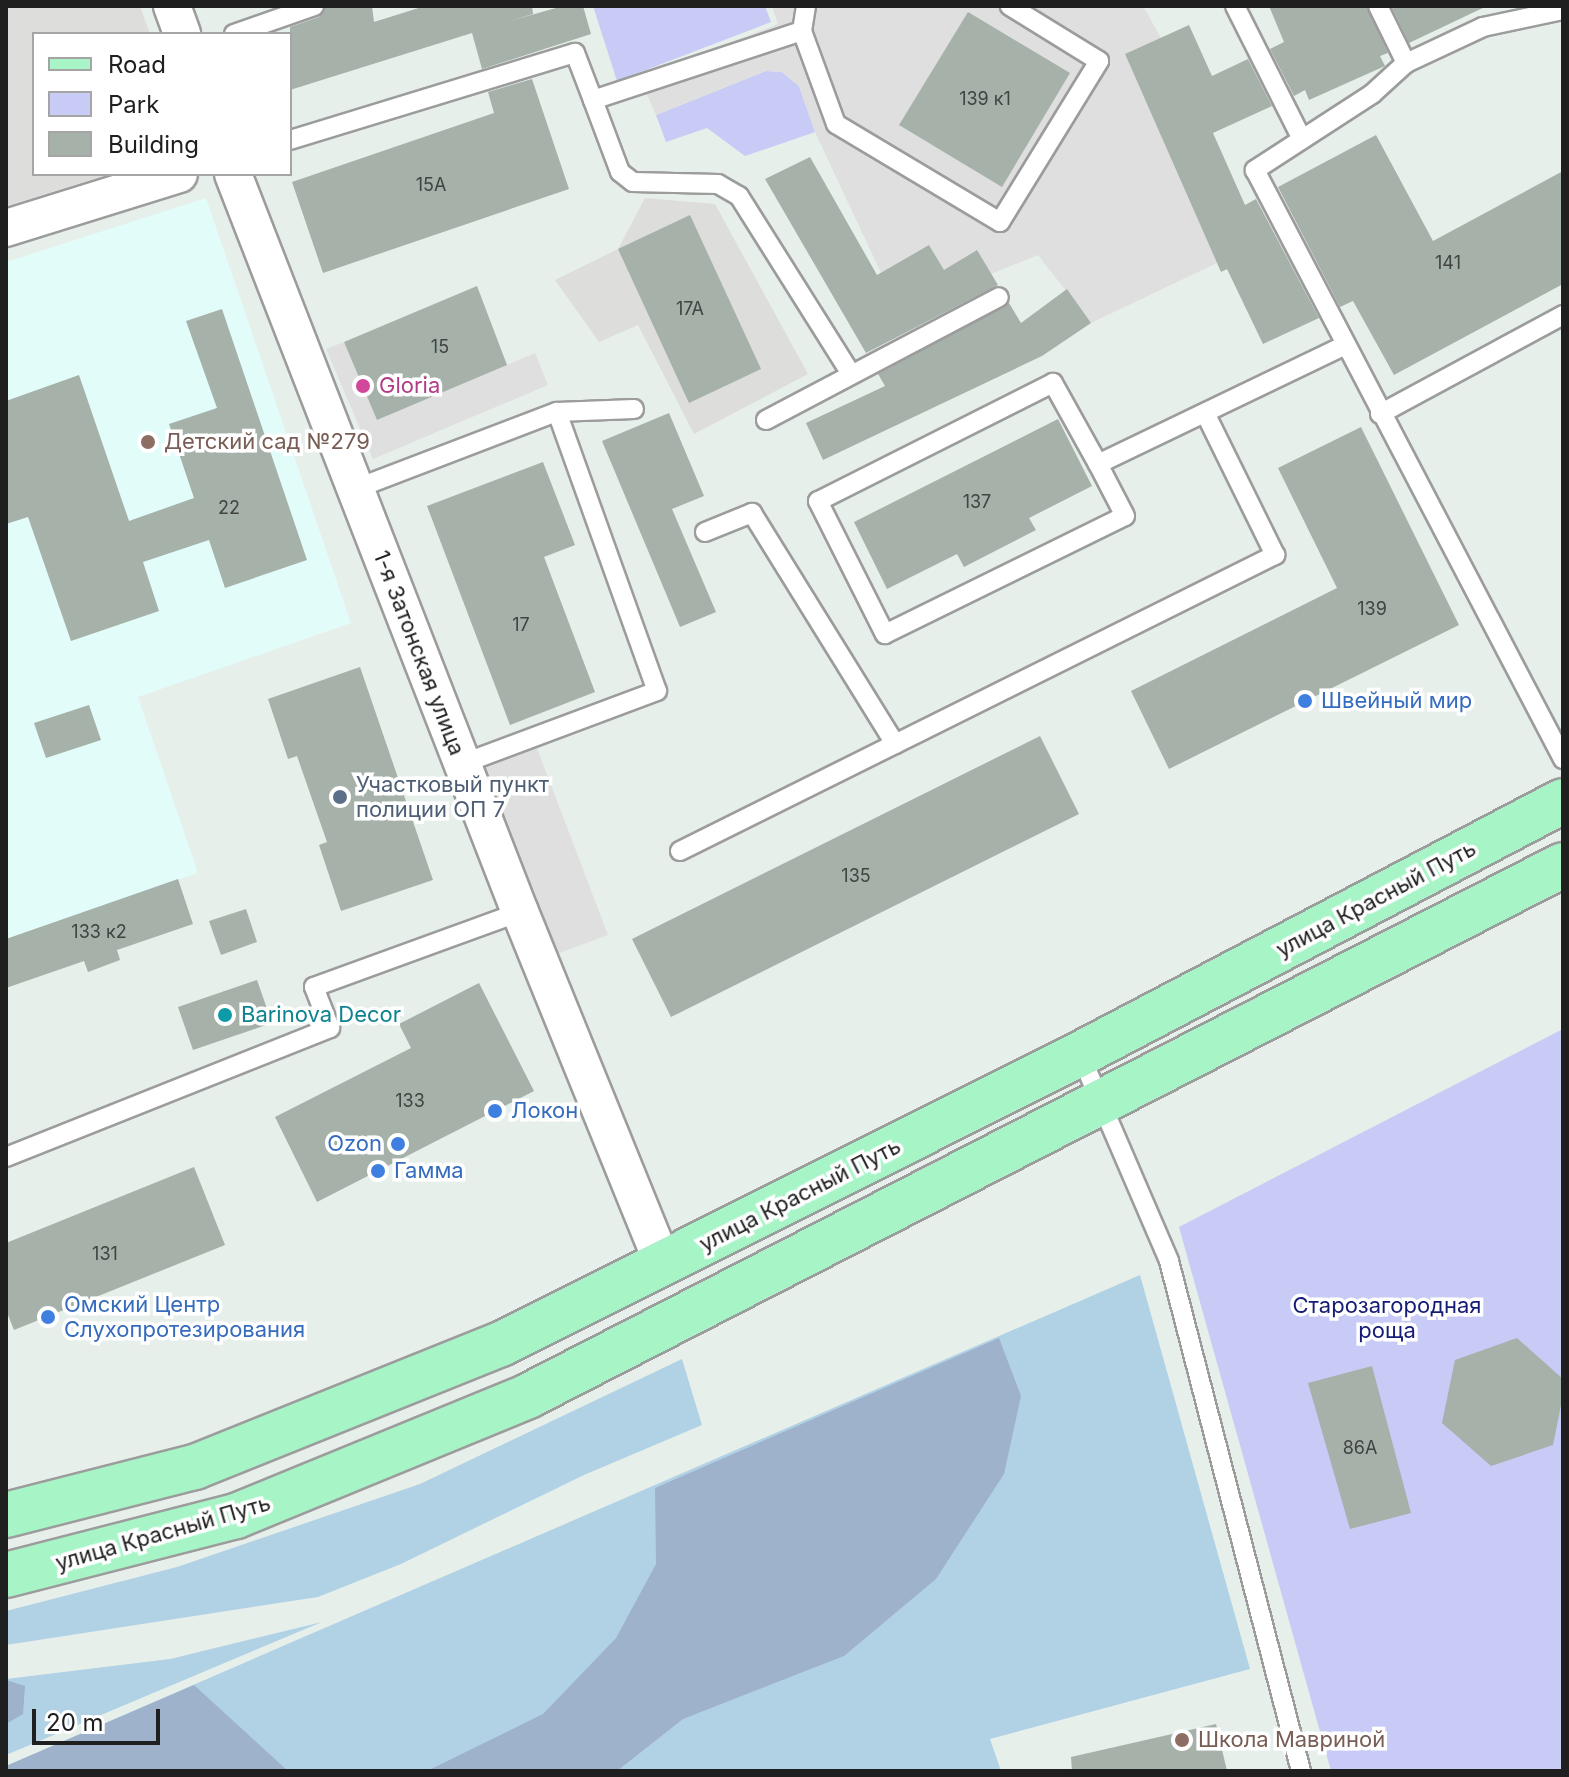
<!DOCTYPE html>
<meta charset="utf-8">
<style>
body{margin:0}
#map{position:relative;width:1569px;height:1777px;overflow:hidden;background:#e7efeb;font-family:Inter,sans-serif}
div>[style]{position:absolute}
.residential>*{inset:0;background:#dddddc}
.education>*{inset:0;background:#e2fcf9}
.grass>*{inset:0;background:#b1d2e5}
.forest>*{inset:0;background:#9fb2cb}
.park>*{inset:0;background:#c8cbf5}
.parking>*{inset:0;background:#dfdfdf}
.building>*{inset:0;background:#a5b1a9}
.roads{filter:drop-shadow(2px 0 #9c9c9c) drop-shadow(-2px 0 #9c9c9c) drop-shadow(0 2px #9c9c9c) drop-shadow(0 -2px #9c9c9c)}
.lane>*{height:18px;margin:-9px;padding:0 9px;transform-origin:9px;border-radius:9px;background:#fff}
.street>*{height:36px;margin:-18px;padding:0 18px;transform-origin:18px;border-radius:18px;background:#fff}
.primary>*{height:44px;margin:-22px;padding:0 22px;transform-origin:22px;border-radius:22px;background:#a7f4c7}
.dots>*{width:22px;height:22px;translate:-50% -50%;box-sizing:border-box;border:4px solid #fff;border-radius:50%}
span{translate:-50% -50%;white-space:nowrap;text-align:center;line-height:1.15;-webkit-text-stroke:7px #fff;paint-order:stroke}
.number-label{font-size:18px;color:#404442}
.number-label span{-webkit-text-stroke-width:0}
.hotel-label{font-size:22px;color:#b23c85}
.left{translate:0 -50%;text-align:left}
.education-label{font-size:22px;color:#785e54}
.street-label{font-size:22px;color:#1f1f1f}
.shop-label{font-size:22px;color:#366cbe}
.right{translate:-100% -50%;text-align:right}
.service-label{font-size:22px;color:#4e5e75}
.culture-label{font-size:22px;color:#0d838f}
.park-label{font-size:22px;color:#151c76}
.frame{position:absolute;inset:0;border:8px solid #1f1f1f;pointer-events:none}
.legend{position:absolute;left:32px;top:32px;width:260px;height:144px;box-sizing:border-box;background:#fff;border:2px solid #a5a5a5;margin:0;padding:10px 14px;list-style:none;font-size:24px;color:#1f1f1f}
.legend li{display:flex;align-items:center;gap:16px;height:40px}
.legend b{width:40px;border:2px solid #a5a5a5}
.scale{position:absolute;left:32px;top:1709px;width:128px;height:36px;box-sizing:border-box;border:4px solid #1f1f1f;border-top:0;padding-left:10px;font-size:24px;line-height:28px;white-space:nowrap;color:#1f1f1f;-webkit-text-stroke:6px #fff;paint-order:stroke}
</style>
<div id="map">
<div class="residential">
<div style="clip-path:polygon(6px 6px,140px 6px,150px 34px,34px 34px,34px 174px,110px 174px,6px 206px)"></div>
<div style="clip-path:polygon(645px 198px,715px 204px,808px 374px,694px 434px,638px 325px,599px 342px,555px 280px,618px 249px)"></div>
</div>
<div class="education">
<div style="clip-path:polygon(206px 198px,351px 623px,138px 697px,198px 873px,6px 939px,6px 262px)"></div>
</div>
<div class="grass">
<div style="clip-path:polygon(1140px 1275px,1250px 1669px,990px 1739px,1001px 1771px,6px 1771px,6px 1766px)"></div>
<div style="clip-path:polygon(682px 1359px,702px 1425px,584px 1475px,401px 1564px,318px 1597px,6px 1645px,6px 1611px,177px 1567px,420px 1484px)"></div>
<div style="clip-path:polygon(322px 1622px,6px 1755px,6px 1679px,170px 1659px)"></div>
</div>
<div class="forest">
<div style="clip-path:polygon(999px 1338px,1021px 1396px,1004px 1474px,936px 1579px,844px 1656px,683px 1719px,617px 1771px,427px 1771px,543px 1714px,616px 1638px,656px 1564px,655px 1488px)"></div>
<div style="clip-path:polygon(6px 1680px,25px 1686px,23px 1714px,6px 1724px)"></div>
<div style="clip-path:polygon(194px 1685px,288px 1771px,6px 1771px,6px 1766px)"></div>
</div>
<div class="park">
<div style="clip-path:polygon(593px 6px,765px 6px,771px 22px,617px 81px)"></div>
<div style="clip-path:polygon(766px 71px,782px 72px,799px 86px,815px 132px,745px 156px,707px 128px,666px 142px,656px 115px)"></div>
<div style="clip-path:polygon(1563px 1029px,1563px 1771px,1331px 1771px,1179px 1227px)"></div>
</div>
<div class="parking">
<div style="clip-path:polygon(772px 6px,1143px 6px,1161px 38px,1125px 54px,1217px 263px,1091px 323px,1038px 255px,991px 274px,977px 250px,944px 271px,929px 245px,881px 273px,815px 132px,799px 86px,782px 72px,766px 71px,656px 115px,640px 79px,778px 24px)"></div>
<div style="clip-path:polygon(344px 342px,377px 420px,535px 353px,548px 385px,373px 459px,326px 349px)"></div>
<div style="clip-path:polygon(537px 748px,608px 935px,546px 958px,475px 772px)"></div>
</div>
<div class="building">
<div style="clip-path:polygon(326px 6px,372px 6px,374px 22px,425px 6px,532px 6px,533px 14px,506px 22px,563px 6px,583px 6px,591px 34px,482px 69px,472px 33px,290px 90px,290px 27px,319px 17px)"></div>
<div style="clip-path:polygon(1269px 6px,1366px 6px,1388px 53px,1380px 56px,1385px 66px,1309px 100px,1305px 90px,1294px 96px,1270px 49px,1284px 42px)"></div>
<div style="clip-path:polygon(1391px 6px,1487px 6px,1409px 43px)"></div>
<div style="clip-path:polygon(968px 12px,1070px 73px,1002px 187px,899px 125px)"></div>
<div style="clip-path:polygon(1189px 25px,1212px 76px,1248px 59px,1272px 106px,1213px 133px,1245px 205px,1256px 199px,1319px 318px,1263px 344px,1227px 269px,1221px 272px,1125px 54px)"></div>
<div style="clip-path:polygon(532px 79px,569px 189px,323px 273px,292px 182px,494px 113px,488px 92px)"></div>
<div style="clip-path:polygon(1376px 135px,1433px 241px,1563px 171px,1563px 284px,1394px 375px,1353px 301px,1340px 307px,1278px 187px)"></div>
<div style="clip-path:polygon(810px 157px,877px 275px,929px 245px,944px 270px,977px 250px,998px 285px,866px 353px,765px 179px)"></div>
<div style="clip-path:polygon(690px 215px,761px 369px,689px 403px,618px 249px)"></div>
<div style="clip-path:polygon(477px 286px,507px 365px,377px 420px,344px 342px)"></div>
<div style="clip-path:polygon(1067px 289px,1091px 323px,1042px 356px,823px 460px,806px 423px,885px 386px,878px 374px,1009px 303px,1021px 323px)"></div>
<div style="clip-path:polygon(222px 309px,307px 560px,225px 588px,209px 540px,143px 562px,159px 611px,71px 641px,28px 517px,6px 524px,6px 401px,79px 375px,129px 521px,194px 498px,169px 424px,217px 408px,186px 321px)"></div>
<div style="clip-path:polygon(669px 413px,704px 496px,672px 509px,716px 612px,680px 627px,602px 441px)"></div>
<div style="clip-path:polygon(1058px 419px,1092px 486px,1029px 518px,1036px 530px,964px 567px,957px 554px,887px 589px,854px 522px)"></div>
<div style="clip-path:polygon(1361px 427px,1459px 625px,1169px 769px,1131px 691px,1337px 588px,1278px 468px)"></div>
<div style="clip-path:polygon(543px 462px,575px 545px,544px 557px,595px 692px,510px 725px,427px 506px)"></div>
<div style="clip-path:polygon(360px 667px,433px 880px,341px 911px,319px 845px,327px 842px,297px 756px,288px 759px,268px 699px)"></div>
<div style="clip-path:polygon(89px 705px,101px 740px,46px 758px,34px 723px)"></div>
<div style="clip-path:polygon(1040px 736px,1079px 814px,671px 1017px,632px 939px)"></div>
<div style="clip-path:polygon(178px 879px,193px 924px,117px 950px,120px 960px,88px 972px,84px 961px,6px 988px,6px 939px)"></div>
<div style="clip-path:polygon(246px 909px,257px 942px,221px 955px,209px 921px)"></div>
<div style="clip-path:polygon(257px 980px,272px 1023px,193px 1050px,178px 1007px)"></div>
<div style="clip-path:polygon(479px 983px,534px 1091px,317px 1202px,275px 1117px,411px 1048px,399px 1024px)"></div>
<div style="clip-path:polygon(194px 1167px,225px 1245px,14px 1330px,6px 1310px,6px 1243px)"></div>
<div style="clip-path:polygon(1517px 1338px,1563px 1379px,1563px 1395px,1553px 1445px,1491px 1466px,1442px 1423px,1455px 1360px)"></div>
<div style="clip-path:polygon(1372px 1366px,1411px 1513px,1350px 1529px,1308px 1383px)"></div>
<div style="clip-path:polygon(1216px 1724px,1227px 1771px,1072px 1771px,1071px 1757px)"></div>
</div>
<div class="roads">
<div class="lane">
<div style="left:806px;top:6px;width:25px;rotate:99deg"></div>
<div style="left:802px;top:31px;width:99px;rotate:69.9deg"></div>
<div style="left:836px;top:124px;width:191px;rotate:30.9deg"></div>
<div style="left:1000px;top:222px;width:189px;rotate:-58.4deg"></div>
<div style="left:1099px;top:61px;width:105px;rotate:-148.3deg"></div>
<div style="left:1235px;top:6px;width:149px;rotate:63.3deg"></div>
<div style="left:1378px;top:6px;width:64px;rotate:63.8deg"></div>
<div style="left:1563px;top:10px;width:82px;rotate:168deg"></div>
<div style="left:1483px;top:27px;width:85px;rotate:154.9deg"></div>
<div style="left:1406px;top:63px;width:46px;rotate:137.6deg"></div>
<div style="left:1372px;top:94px;width:140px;rotate:147deg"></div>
<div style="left:1255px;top:170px;width:665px;rotate:62.39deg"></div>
<div style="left:234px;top:34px;width:85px;rotate:-19.3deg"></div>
<div style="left:593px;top:100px;width:77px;rotate:69.4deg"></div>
<div style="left:620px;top:172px;width:16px;rotate:38deg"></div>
<div style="left:633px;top:182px;width:85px;rotate:1.3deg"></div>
<div style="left:718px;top:184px;width:24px;rotate:30deg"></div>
<div style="left:739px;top:196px;width:210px;rotate:57.8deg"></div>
<div style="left:290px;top:140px;width:298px;rotate:-17deg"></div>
<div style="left:575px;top:53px;width:50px;rotate:69deg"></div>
<div style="left:593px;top:100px;width:220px;rotate:-18.3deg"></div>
<div style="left:557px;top:412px;width:77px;rotate:-2.2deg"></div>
<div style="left:1380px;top:414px;width:208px;rotate:-28.4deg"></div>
<div style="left:766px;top:420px;width:263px;rotate:-27.8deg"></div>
<div style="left:1098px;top:464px;width:93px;rotate:-119.1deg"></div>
<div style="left:1053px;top:383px;width:263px;rotate:153.3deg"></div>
<div style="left:818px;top:501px;width:149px;rotate:63.3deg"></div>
<div style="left:885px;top:634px;width:267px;rotate:-26.2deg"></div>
<div style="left:1125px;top:516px;width:59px;rotate:-117.4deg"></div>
<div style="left:1098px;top:464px;width:274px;rotate:-25.7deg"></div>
<div style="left:355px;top:489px;width:216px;rotate:-20.9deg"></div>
<div style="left:557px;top:412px;width:296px;rotate:70.3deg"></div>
<div style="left:657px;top:691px;width:208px;rotate:159.5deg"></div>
<div style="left:705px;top:532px;width:51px;rotate:-22deg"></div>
<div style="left:752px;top:513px;width:272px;rotate:58.2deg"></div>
<div style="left:680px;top:851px;width:665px;rotate:-26.45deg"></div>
<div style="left:1275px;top:555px;width:158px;rotate:-116.2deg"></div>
<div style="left:1080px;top:1054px;width:225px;rotate:66.7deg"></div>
<div style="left:1169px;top:1261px;width:527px;rotate:75.49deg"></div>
<div style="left:6px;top:1157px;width:349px;rotate:-21.7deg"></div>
<div style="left:330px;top:1028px;width:44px;rotate:-111.3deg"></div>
<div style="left:314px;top:987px;width:219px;rotate:-20deg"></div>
</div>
<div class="street">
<div style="left:172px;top:6px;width:30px;rotate:70deg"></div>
<div style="left:233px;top:174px;width:792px;rotate:68.75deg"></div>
<div style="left:520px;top:912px;width:380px;rotate:67.9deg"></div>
<div style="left:6px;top:228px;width:181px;rotate:-17.3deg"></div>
</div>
<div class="primary">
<div style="left:6px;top:1515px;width:195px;rotate:-14.3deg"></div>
<div style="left:195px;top:1467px;width:330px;rotate:-21.9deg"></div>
<div style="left:501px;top:1344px;width:648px;rotate:-26.6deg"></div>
<div style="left:1080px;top:1054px;width:545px;rotate:-27.65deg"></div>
<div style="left:6px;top:1575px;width:237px;rotate:-14.4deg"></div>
<div style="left:236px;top:1516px;width:316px;rotate:-22.3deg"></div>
<div style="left:528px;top:1396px;width:1163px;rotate:-27.16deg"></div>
</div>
</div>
<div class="dots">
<div style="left:363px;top:386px;background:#d1479c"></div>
<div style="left:148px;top:442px;background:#8d6e63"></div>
<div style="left:1305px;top:701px;background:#3f7fe0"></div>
<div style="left:340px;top:797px;background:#5c6f8a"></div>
<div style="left:225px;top:1015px;background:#0f9aa8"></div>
<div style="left:495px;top:1111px;background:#3f7fe0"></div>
<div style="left:398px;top:1144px;background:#3f7fe0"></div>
<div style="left:378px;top:1171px;background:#3f7fe0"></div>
<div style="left:48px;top:1317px;background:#3f7fe0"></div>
<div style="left:1182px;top:1740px;background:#8d6e63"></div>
</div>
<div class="number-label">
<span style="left:985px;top:99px">139 к1</span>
<span style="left:431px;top:185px">15А</span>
<span style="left:1448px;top:263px">141</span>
<span style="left:690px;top:309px">17А</span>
<span style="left:440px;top:347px">15</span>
<span style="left:977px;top:502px">137</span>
<span style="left:229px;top:508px">22</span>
<span style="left:1372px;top:609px">139</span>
<span style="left:521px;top:625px">17</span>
<span style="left:856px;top:876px">135</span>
<span style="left:99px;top:932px">133 к2</span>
<span style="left:410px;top:1101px">133</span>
<span style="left:105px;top:1254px">131</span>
<span style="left:1360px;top:1448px">86А</span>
</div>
<div class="hotel-label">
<span class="left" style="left:379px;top:386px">Gloria</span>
</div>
<div class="education-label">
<span class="left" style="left:164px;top:442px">Детский сад №279</span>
<span class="left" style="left:1198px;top:1740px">Школа Мавриной</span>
</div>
<div class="street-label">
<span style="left:419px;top:653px;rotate:69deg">1-я Затонская улица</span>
<span style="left:1376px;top:899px;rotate:-28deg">улица Красный Путь</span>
<span style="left:800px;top:1195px;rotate:-27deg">улица Красный Путь</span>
<span style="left:163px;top:1533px;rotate:-16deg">улица Красный Путь</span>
</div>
<div class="shop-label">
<span class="left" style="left:1321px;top:701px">Швейный мир</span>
<span class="left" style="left:511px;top:1111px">Локон</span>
<span class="right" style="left:382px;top:1144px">Ozon</span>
<span class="left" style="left:394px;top:1171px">Гамма</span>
<span class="left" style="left:64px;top:1317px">Омский Центр<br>Слухопротезирования</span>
</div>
<div class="service-label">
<span class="left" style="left:356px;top:797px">Участковый пункт<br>полиции ОП 7</span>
</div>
<div class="culture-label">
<span class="left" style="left:241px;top:1015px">Barinova Decor</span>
</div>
<div class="park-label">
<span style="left:1387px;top:1318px">Старозагородная<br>роща</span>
</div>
<div class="frame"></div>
<ul class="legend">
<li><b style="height:10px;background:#a7f4c7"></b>Road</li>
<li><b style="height:22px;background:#c8cbf5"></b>Park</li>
<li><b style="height:22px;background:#a5b1a9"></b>Building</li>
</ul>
<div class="scale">20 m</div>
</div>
